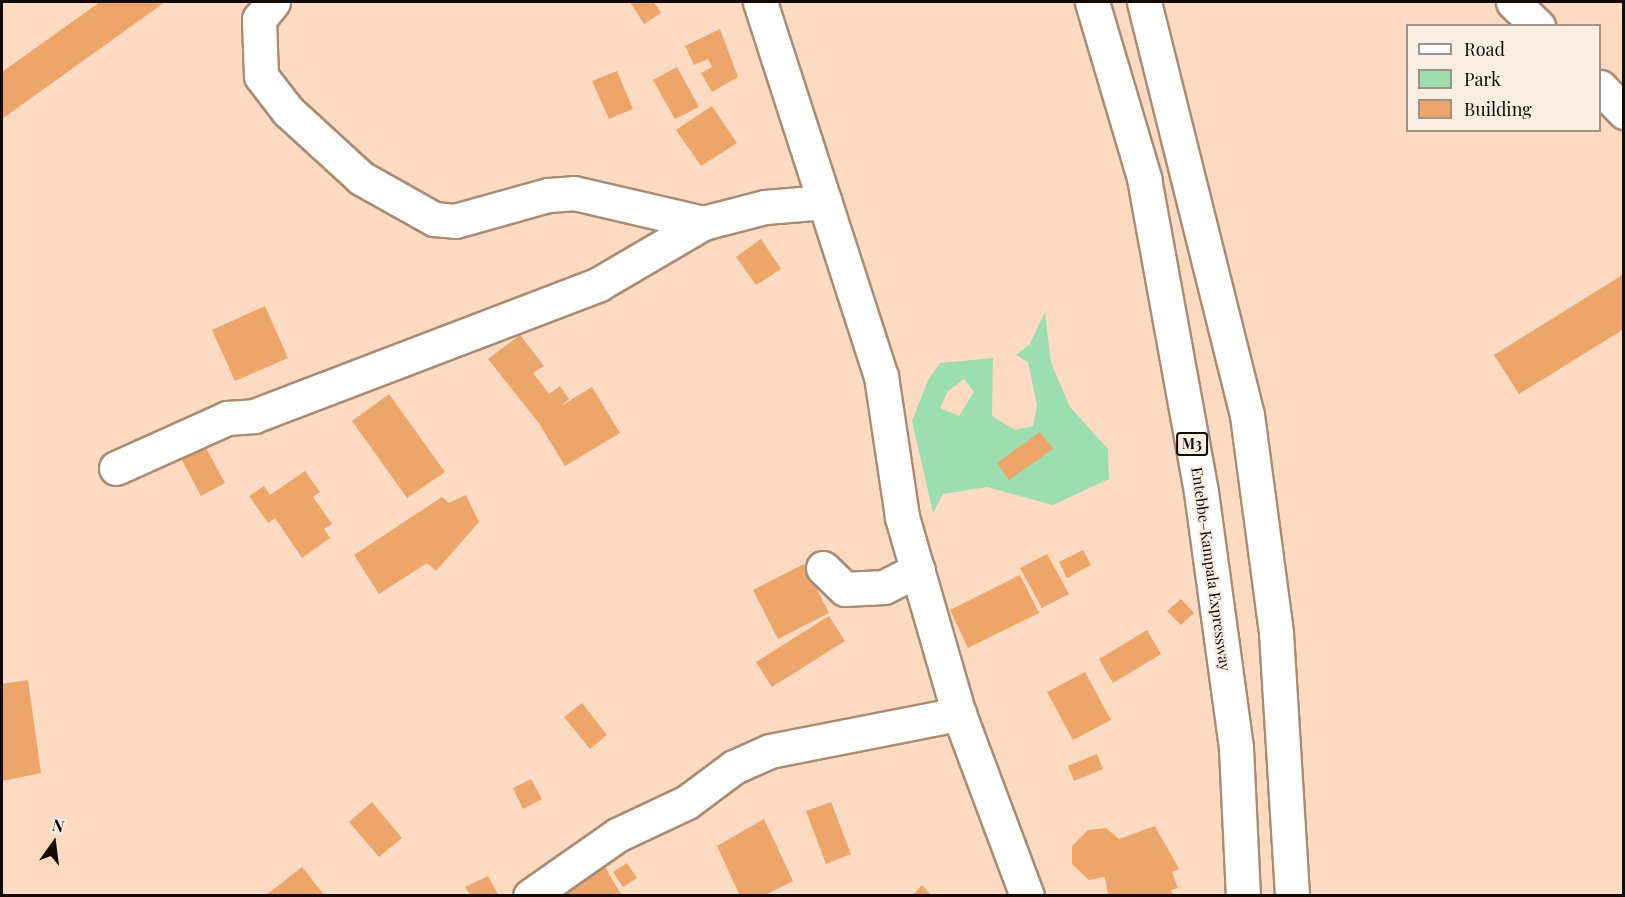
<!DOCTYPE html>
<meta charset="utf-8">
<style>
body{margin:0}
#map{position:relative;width:1625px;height:897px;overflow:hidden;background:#fcdbc2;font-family:"Playfair Display",serif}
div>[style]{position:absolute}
.green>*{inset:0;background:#9ddeb1}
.building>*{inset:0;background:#eea569}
.roads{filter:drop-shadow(2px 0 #aa8c74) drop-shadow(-2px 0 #aa8c74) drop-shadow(0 2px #aa8c74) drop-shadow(0 -2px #aa8c74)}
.minor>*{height:33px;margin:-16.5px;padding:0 16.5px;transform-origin:16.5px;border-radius:16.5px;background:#fff}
.highway>*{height:33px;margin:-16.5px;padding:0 16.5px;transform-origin:16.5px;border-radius:16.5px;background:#fff}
span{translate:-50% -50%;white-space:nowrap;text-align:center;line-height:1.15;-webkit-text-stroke:4.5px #faede2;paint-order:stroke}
.shield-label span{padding:2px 4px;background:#faede2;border:2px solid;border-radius:4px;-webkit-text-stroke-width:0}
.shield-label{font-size:14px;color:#140a03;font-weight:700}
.street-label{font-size:15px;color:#140a03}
.frame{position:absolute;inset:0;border:3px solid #140a03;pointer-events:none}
.legend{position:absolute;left:1406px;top:24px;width:195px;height:108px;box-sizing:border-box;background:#faede2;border:2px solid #9e9289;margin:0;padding:8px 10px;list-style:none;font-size:18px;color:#140a03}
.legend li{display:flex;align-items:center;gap:12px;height:30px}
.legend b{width:30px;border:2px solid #9e9289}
.north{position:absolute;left:24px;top:813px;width:60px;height:60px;-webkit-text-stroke:4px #faede2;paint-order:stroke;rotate:14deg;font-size:16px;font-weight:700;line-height:24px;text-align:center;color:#140a03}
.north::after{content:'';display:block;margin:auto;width:21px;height:27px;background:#140a03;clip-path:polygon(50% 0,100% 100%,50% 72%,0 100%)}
</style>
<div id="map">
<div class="green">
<div style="clip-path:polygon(evenodd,1045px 312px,1051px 363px,1070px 407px,1108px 449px,1109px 479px,1053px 505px,987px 487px,943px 494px,933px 513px,912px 421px,928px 380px,940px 363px,993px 358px,992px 416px,1015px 430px,1033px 426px,1037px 405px,1028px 362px,1016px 355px,1029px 345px,1045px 312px,964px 379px,974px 392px,959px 416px,940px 408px,948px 391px,964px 379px)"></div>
</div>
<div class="building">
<div style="clip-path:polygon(100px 2px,165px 2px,2px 119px,2px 72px)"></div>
<div style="clip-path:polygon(630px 2px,654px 2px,661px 13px,644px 24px)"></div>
<div style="clip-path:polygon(720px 29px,738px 77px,712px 92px,701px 73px,712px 67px,708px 59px,694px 65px,685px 46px)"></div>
<div style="clip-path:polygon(677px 67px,699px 107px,675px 119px,653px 80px)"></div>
<div style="clip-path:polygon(617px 71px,633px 109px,609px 119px,592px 81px)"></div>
<div style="clip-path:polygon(712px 106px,737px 143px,701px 166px,676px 130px)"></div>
<div style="clip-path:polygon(761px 239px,781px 269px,756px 285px,736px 257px)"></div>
<div style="clip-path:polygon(1624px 274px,1624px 329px,1519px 394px,1494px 355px)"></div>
<div style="clip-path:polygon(265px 306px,288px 358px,235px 381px,212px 330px)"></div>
<div style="clip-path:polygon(520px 335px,544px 366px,533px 373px,549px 394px,560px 386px,569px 399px,561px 406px,592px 387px,620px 433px,565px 466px,538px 422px,488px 359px)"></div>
<div style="clip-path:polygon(389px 394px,445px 472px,407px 498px,352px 421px)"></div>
<div style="clip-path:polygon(1040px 432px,1053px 449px,1009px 480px,997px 463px)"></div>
<div style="clip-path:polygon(205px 446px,225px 483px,201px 496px,181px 458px)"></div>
<div style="clip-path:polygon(305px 471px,320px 492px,313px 497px,332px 524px,324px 529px,330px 538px,302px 558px,275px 518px,268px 523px,249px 496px,264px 486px,270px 495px)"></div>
<div style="clip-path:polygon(466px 495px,479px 522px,436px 571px,427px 563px,379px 594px,354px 555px,442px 497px,449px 503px)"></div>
<div style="clip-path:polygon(1083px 550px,1091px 565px,1067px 578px,1059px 562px)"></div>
<div style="clip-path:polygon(1047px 554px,1069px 594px,1042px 608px,1020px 568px)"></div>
<div style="clip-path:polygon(804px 564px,829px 613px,778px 639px,753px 590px)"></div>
<div style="clip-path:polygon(1020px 575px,1039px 613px,968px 648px,950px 610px)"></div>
<div style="clip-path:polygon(1181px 599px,1194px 613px,1181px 625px,1167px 611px)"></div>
<div style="clip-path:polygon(829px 616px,845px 641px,772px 687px,756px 662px)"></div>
<div style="clip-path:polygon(1147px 630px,1161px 654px,1113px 683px,1099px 659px)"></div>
<div style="clip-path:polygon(1085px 672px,1111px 720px,1073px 740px,1047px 692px)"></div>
<div style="clip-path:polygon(28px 680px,41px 773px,2px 781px,2px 684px)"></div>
<div style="clip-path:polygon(582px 703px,607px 735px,590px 749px,564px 717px)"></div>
<div style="clip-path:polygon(1097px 754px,1103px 769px,1074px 781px,1068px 766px)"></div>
<div style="clip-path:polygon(531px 779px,542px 799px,523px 809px,513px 788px)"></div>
<div style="clip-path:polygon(372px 802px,402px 838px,379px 857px,349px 822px)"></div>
<div style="clip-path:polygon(831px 802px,851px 854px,826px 864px,806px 811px)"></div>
<div style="clip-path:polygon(764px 819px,793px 881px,763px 896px,740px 896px,717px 846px)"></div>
<div style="clip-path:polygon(1155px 826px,1179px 869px,1172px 872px,1178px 888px,1171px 890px,1173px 896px,1108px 896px,1105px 877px,1089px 880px,1072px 864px,1072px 846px,1088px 830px,1106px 828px,1119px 839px)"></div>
<div style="clip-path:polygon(599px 857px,622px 896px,562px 896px,555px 882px)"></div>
<div style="clip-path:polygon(627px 863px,637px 878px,623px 887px,613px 872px)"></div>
<div style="clip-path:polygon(302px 867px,325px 896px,265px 896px)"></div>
<div style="clip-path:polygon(488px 876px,499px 896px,471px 896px,465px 887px)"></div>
<div style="clip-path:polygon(922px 885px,932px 896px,912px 896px)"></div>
</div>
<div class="roads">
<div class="minor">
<div style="left:273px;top:2px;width:22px;rotate:129deg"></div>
<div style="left:259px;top:19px;width:57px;rotate:88deg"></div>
<div style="left:261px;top:76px;width:44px;rotate:52.4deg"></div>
<div style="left:288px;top:111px;width:99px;rotate:42.5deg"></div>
<div style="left:361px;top:178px;width:84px;rotate:29.3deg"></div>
<div style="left:434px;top:219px;width:21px;rotate:5deg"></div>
<div style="left:455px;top:221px;width:97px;rotate:-15.6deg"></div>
<div style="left:548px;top:195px;width:26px;rotate:-4deg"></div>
<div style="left:574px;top:193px;width:132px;rotate:13.1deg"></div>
<div style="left:703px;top:223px;width:64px;rotate:-14.5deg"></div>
<div style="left:765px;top:207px;width:60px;rotate:-4.8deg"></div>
<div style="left:760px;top:2px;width:393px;rotate:72.1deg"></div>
<div style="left:881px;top:376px;width:143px;rotate:81.5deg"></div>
<div style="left:902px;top:517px;width:205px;rotate:73.9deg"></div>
<div style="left:959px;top:714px;width:194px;rotate:69.5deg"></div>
<div style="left:1513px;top:2px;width:35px;rotate:44deg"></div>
<div style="left:1600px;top:87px;width:35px;rotate:46deg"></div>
<div style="left:116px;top:468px;width:122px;rotate:-24.2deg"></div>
<div style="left:227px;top:418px;width:27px;rotate:-4deg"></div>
<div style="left:254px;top:416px;width:369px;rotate:-20.9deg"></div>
<div style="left:599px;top:284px;width:121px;rotate:-30.4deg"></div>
<div style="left:823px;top:568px;width:30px;rotate:44deg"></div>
<div style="left:845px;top:589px;width:39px;rotate:-3deg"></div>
<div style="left:884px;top:587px;width:38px;rotate:-27deg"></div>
<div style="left:530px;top:896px;width:106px;rotate:-35deg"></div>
<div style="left:617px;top:835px;width:77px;rotate:-25.2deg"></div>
<div style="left:687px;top:802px;width:59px;rotate:-36.7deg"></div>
<div style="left:734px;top:767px;width:39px;rotate:-24deg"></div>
<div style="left:770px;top:751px;width:193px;rotate:-11.1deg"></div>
</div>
<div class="highway">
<div style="left:1092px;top:2px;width:184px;rotate:73.5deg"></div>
<div style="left:1144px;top:178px;width:319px;rotate:79.7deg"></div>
<div style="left:1201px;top:492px;width:258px;rotate:82.2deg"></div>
<div style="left:1236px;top:748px;width:148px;rotate:87.3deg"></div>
<div style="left:1144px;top:2px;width:426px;rotate:76deg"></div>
<div style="left:1247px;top:415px;width:220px;rotate:82.4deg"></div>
<div style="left:1276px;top:633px;width:263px;rotate:86.5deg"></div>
</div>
</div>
<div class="shield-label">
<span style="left:1192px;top:444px">M3</span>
</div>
<div class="street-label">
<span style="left:1211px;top:569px;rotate:82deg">Entebbe–Kampala Expressway</span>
</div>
<div class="frame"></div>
<ul class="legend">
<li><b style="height:8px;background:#fff"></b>Road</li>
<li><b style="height:16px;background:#9ddeb1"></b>Park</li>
<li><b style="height:16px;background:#eea569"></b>Building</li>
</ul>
<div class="north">N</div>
</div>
